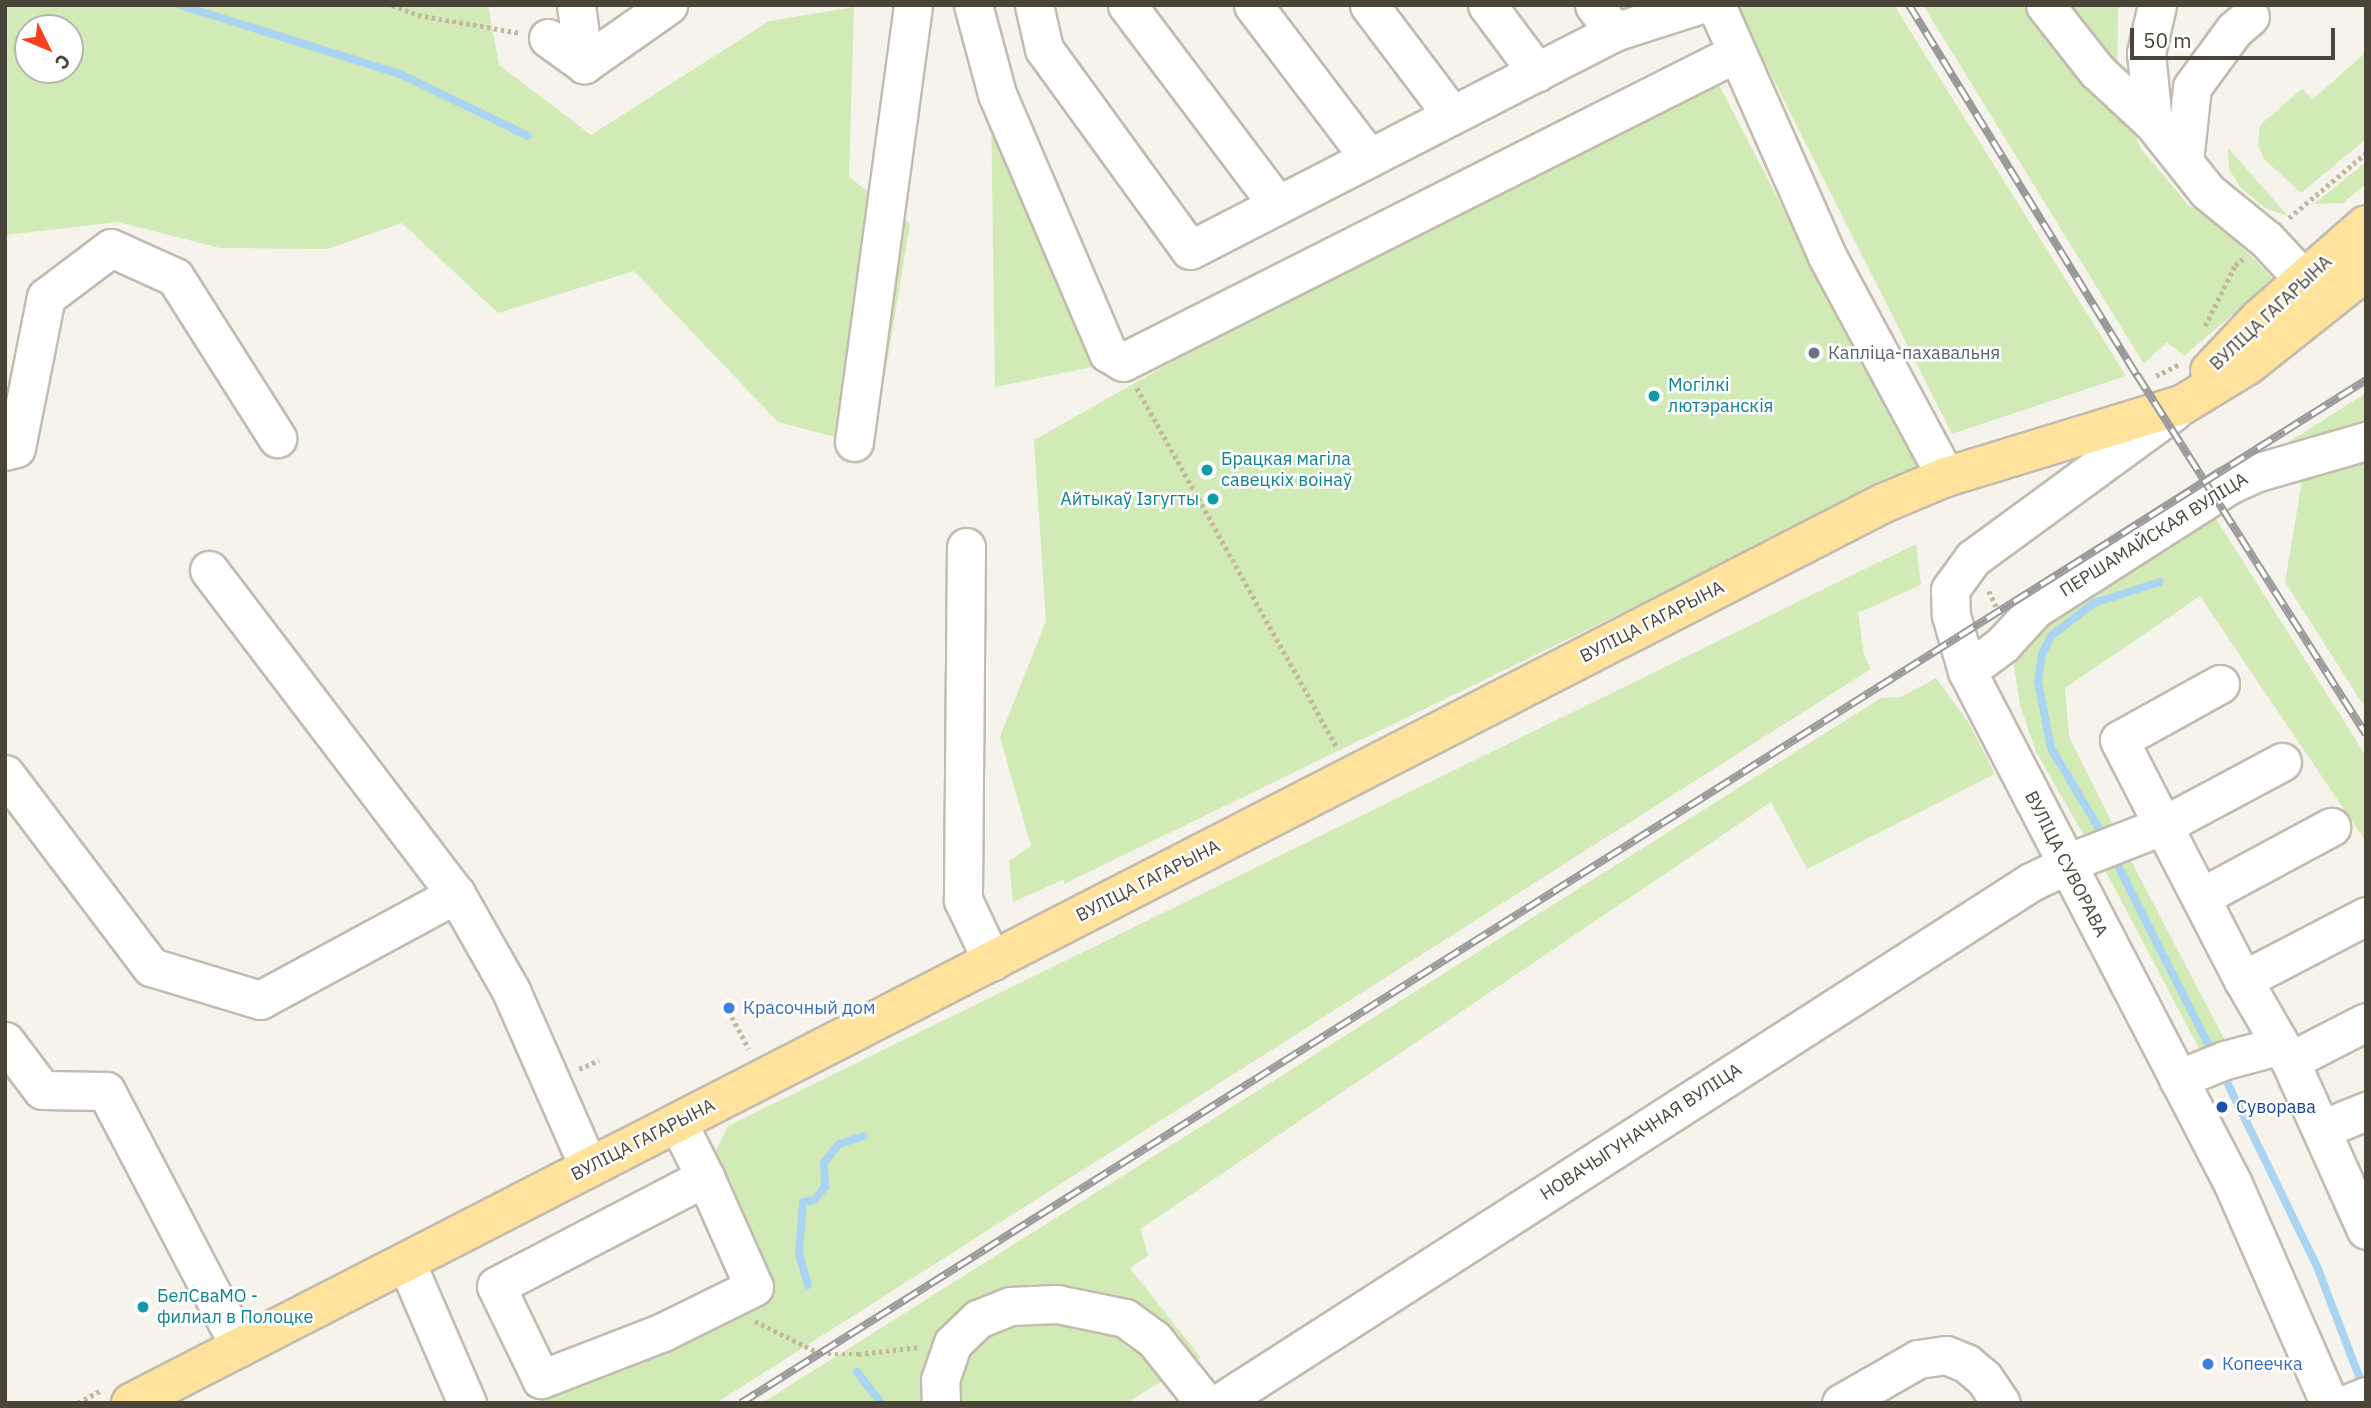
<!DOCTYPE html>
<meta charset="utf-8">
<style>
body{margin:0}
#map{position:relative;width:2371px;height:1408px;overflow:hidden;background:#f6f3ec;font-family:"IBM Plex Sans",sans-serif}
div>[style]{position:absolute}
.green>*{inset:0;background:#d2eab5}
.stream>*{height:8px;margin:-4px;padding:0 4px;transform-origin:4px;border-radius:4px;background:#a9d4f2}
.path>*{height:4.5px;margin-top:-2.25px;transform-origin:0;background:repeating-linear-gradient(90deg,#c4b79f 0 3.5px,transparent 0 7px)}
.roads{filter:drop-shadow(2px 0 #c2bbae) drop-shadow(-2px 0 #c2bbae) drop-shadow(0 2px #c2bbae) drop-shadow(0 -2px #c2bbae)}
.minor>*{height:37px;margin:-18.5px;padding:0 18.5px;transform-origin:18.5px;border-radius:18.5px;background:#fff}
.major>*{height:38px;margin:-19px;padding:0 19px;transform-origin:19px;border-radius:19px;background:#ffe39c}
.rail>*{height:8px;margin-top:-4px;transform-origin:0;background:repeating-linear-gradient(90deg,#fff 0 16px,#9a9a9a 0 32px);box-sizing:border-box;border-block:2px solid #9a9a9a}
.dots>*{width:19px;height:19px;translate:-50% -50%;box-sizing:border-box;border:4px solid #fff;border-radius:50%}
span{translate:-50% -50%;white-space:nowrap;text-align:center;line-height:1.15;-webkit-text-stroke:5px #fff;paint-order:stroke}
.street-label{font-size:18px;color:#4b4439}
.worship-label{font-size:18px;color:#5b616d}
.left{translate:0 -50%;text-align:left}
.culture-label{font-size:18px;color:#0d838f}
.right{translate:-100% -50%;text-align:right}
.shop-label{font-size:18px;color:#366cbe}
.transit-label{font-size:18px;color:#164399}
.frame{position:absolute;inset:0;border:7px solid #4b4439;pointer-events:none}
.north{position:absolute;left:14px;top:14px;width:70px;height:70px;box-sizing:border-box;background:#fff;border:2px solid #b7b4b0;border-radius:50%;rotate:133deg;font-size:19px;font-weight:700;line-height:28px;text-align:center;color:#4b4439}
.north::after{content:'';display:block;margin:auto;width:24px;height:32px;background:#fc3f1d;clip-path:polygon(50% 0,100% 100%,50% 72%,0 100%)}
.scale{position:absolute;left:2130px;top:28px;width:205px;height:32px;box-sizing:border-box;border:4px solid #4b4439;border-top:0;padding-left:9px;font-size:21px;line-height:24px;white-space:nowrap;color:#4b4439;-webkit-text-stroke:5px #fff;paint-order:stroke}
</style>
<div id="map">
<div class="green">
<div style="clip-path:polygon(evenodd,5px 5px,488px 5px,499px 65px,591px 135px,769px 21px,854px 7px,849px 177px,910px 224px,873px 447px,778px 422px,634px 271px,498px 313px,402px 223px,327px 249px,220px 248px,118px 222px,5px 235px,5px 5px,28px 28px,70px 28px,70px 70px,28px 70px,28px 28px)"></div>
<div style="clip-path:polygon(1736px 5px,1894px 5px,2126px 376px,1952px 434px)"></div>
<div style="clip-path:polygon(1923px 5px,2122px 5px,2118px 9px,2117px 92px,2141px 149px,2190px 207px,2207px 213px,2274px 279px,2184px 356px,2167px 342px,2144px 364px)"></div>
<div style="clip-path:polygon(2364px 54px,2366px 139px,2301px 193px,2264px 159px,2258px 145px,2260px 125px,2302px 89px,2313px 99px)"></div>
<div style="clip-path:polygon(1717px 81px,1918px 469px,1064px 884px,1064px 879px,1013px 902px,1009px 861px,1031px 846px,1000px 737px,1046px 621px,1034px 440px,1202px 345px)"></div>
<div style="clip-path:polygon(991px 108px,1092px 367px,995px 387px)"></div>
<div style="clip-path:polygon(2228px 148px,2288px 216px,2265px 208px,2240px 187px,2229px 169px)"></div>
<div style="clip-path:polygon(2366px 162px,2366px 184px,2343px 203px,2314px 204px)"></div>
<div style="clip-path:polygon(2366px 393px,2366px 709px,2285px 582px,2302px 481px,2281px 455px,2281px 447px)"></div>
<div style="clip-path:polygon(2208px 506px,2366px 756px,2366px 842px,2200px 596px,2065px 688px,2069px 737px,2114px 827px,2086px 839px,2036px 752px,2020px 705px,2013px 659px,2018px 638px)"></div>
<div style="clip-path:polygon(1916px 544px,1921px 585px,1858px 613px,1864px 654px,1871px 669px,716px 1403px,535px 1403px,773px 1292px,712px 1158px,728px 1126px)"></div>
<div style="clip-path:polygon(1936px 678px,1969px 723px,1995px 774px,1807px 869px,1771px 802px,1140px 1229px,1148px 1255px,1130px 1268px,1201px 1358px,1185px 1367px,1159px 1335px,1009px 1299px,931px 1403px,762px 1403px,1881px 698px,1901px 697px)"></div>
<div style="clip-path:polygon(2128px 855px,2230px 1050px,2201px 1052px,2104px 868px)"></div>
<div style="clip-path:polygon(1014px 1313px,1123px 1324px,1174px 1374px,1126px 1403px,949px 1403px,959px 1347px)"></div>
</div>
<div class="stream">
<div style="left:180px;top:5px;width:231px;rotate:17.4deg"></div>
<div style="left:400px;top:74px;width:142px;rotate:25.8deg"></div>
<div style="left:2100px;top:830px;width:96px;rotate:-120.9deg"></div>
<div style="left:2051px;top:748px;width:67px;rotate:-101.1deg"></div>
<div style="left:2038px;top:682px;width:28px;rotate:-82deg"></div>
<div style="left:2042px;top:654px;width:20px;rotate:-63deg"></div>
<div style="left:2051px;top:636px;width:54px;rotate:-37.5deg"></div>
<div style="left:2094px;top:603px;width:69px;rotate:-17.7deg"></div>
<div style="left:2116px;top:862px;width:211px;rotate:63.2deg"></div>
<div style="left:2225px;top:1078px;width:212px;rotate:64deg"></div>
<div style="left:2318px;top:1269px;width:123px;rotate:69.1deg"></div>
<div style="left:808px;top:1285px;width:33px;rotate:-106deg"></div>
<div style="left:799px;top:1253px;width:51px;rotate:-85.5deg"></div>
<div style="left:803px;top:1202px;width:11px;rotate:-10deg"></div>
<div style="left:814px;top:1200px;width:17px;rotate:-50deg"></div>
<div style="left:825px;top:1187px;width:24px;rotate:-92deg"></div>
<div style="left:824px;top:1163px;width:24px;rotate:-52deg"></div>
<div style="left:839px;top:1144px;width:26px;rotate:-18deg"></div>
<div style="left:857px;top:1372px;width:39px;rotate:52deg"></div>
</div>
<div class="path">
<div style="left:392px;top:5px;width:28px;rotate:21deg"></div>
<div style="left:418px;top:15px;width:104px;rotate:10deg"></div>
<div style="left:2289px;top:218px;width:101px;rotate:-40.2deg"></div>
<div style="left:2205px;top:326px;width:68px;rotate:-63.8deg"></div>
<div style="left:2235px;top:265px;width:10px;rotate:-37deg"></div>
<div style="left:2156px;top:376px;width:27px;rotate:-27deg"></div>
<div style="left:1137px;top:388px;width:412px;rotate:60.9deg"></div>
<div style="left:1989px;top:591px;width:17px;rotate:65deg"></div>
<div style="left:732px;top:1017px;width:36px;rotate:62deg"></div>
<div style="left:579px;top:1069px;width:22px;rotate:-24deg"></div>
<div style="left:755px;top:1321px;width:74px;rotate:26.6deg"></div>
<div style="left:821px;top:1354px;width:37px"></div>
<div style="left:858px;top:1354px;width:62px;rotate:-6.4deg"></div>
<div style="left:78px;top:1403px;width:26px;rotate:-29deg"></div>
</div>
<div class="roads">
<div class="minor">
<div style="left:576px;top:5px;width:60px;rotate:82.3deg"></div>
<div style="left:973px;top:5px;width:92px;rotate:74.9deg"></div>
<div style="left:997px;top:94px;width:282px;rotate:66.8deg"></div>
<div style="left:1108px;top:353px;width:17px;rotate:31deg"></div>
<div style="left:1123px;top:362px;width:686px;rotate:-26.75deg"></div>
<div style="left:1034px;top:5px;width:45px;rotate:77.2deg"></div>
<div style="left:1044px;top:49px;width:248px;rotate:54deg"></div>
<div style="left:1190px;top:250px;width:477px;rotate:-27.2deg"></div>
<div style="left:1614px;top:32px;width:88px;rotate:-17.8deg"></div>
<div style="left:1127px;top:5px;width:249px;rotate:53deg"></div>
<div style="left:1253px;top:5px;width:192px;rotate:52.8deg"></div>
<div style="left:1369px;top:5px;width:138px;rotate:53deg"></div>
<div style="left:1487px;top:5px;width:84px;rotate:53.3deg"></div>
<div style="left:1594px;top:5px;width:34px;rotate:53deg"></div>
<div style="left:1716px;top:5px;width:274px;rotate:66.1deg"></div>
<div style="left:1827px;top:256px;width:251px;rotate:61.7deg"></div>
<div style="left:2045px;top:5px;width:84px;rotate:51.8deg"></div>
<div style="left:2097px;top:71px;width:76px;rotate:42.9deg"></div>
<div style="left:2157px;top:5px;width:49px;rotate:102.9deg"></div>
<div style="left:2146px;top:53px;width:70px;rotate:84.3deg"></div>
<div style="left:2153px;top:123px;width:87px;rotate:51.5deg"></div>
<div style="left:2207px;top:191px;width:77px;rotate:39.2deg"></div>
<div style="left:2267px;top:240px;width:85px;rotate:46.9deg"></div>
<div style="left:548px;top:38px;width:44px;rotate:35.8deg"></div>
<div style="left:584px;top:64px;width:103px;rotate:-35.1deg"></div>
<div style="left:2184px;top:161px;width:74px;rotate:-83.8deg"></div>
<div style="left:2192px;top:87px;width:71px;rotate:-53.6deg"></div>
<div style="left:2234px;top:30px;width:21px;rotate:-41deg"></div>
<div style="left:2174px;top:411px;width:249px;rotate:143.8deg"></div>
<div style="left:1973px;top:558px;width:39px;rotate:126deg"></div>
<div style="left:1950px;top:590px;width:25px;rotate:88deg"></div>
<div style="left:1951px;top:615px;width:58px;rotate:74.1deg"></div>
<div style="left:1967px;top:671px;width:578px;rotate:62.59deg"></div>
<div style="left:2233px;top:1184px;width:239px;rotate:66.3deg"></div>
<div style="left:854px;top:442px;width:441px;rotate:-82.3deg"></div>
<div style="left:5px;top:451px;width:11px;rotate:-15deg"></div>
<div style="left:16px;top:448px;width:154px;rotate:-78.8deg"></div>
<div style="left:46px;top:297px;width:81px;rotate:-37deg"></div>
<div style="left:111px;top:248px;width:70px;rotate:24.4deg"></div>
<div style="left:175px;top:277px;width:191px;rotate:57.6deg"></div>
<div style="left:966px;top:547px;width:353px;rotate:90.5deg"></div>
<div style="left:963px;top:900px;width:68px;rotate:64.6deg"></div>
<div style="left:209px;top:570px;width:407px;rotate:52.7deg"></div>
<div style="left:456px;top:894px;width:112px;rotate:60.4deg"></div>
<div style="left:511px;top:991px;width:193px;rotate:66.2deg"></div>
<div style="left:1967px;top:671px;width:44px;rotate:-36.6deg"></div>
<div style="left:2002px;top:645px;width:49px;rotate:-47.5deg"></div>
<div style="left:2035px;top:609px;width:228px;rotate:-32.6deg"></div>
<div style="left:2227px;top:486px;width:31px;rotate:-25deg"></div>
<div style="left:2255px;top:473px;width:116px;rotate:-16.1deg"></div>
<div style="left:2220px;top:684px;width:115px;rotate:151deg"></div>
<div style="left:2119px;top:740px;width:270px;rotate:62.7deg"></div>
<div style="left:2243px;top:980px;width:94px;rotate:59.9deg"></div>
<div style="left:2290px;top:1061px;width:185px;rotate:65.8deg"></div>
<div style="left:5px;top:774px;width:242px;rotate:52.9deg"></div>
<div style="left:151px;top:967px;width:114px;rotate:16.8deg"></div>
<div style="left:260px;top:1000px;width:223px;rotate:-28.4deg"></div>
<div style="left:2201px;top:897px;width:148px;rotate:-28.3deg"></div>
<div style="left:2243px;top:980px;width:139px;rotate:-27.5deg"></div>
<div style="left:5px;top:1041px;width:61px;rotate:52.9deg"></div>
<div style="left:42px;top:1090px;width:64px;rotate:0.9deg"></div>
<div style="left:106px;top:1091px;width:289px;rotate:62.4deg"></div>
<div style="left:2290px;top:1061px;width:85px;rotate:-27.2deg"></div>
<div style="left:2178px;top:1079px;width:51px;rotate:-22deg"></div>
<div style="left:2225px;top:1060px;width:55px;rotate:-14.8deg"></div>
<div style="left:678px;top:1123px;width:60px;rotate:63.4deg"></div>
<div style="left:705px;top:1177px;width:120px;rotate:66deg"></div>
<div style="left:754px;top:1287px;width:102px;rotate:153.7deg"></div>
<div style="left:663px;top:1332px;width:131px;rotate:158.9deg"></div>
<div style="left:541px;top:1379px;width:103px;rotate:-115.8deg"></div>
<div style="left:496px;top:1286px;width:236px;rotate:-27.5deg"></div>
<div style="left:2322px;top:1129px;width:48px;rotate:-22.2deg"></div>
<div style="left:406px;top:1262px;width:154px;rotate:66.6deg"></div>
<div style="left:941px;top:1403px;width:23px;rotate:-92deg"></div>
<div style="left:940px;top:1380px;width:39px;rotate:-71deg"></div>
<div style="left:953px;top:1343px;width:35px;rotate:-44deg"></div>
<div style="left:978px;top:1319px;width:35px;rotate:-22deg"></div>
<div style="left:1011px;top:1306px;width:46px;rotate:-2.5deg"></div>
<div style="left:1057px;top:1304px;width:69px;rotate:11.6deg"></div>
<div style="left:1125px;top:1318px;width:36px;rotate:36deg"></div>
<div style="left:1154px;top:1339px;width:82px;rotate:51.4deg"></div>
<div style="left:1219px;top:1403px;width:965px;rotate:-32.69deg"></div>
<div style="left:2031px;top:882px;width:60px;rotate:-25.7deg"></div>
<div style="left:2085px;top:856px;width:83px;rotate:-21.3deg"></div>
<div style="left:2162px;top:826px;width:136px;rotate:-28.1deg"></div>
<div style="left:1841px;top:1403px;width:89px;rotate:-29.7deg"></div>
<div style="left:1918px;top:1359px;width:28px;rotate:-8deg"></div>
<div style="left:1946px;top:1355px;width:22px;rotate:22deg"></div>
<div style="left:1966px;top:1363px;width:23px;rotate:40deg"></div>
<div style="left:1984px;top:1378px;width:30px;rotate:56deg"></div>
<div style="left:2349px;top:1403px;width:18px;rotate:-22deg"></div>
</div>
<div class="major">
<div style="left:2210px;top:371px;width:71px;rotate:-46.7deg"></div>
<div style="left:2259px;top:319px;width:142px;rotate:-41.3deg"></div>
<div style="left:131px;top:1403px;width:1971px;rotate:-27.18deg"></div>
<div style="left:1884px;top:503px;width:67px;rotate:-22.8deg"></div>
<div style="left:1946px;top:477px;width:247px;rotate:-17deg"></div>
<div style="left:2182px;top:405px;width:77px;rotate:-31.2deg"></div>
<div style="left:2248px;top:365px;width:151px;rotate:-38.5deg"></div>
</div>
</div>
<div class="rail">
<div style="left:1909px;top:5px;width:435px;rotate:58.4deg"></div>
<div style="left:2137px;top:375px;width:426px;rotate:57.5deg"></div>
<div style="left:741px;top:1403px;width:1920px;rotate:-32.19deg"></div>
</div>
<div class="dots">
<div style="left:1814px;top:353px;background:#6b7280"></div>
<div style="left:1654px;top:396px;background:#0f9aa8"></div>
<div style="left:1207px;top:470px;background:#0f9aa8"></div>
<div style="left:1213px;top:499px;background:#0f9aa8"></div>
<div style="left:729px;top:1008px;background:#3f7fe0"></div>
<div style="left:2222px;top:1107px;background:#1a4fb4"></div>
<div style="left:143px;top:1307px;background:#0f9aa8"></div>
<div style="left:2208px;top:1364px;background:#3f7fe0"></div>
</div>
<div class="street-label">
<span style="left:2271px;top:313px;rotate:-43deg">ВУЛІЦА ГАГАРЫНА</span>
<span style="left:2154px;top:535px;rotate:-32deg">ПЕРШАМАЙСКАЯ ВУЛІЦА</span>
<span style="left:1652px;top:622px;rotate:-27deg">ВУЛІЦА ГАГАРЫНА</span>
<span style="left:2066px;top:864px;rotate:63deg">ВУЛІЦА СУВОРАВА</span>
<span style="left:1148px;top:881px;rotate:-27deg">ВУЛІЦА ГАГАРЫНА</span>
<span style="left:1641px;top:1132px;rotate:-33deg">НОВАЧЫГУНАЧНАЯ ВУЛІЦА</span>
<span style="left:643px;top:1140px;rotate:-27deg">ВУЛІЦА ГАГАРЫНА</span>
</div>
<div class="worship-label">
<span class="left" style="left:1828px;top:353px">Капліца-пахавальня</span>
</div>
<div class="culture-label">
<span class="left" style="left:1668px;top:396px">Могілкі<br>лютэранскія</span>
<span class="left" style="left:1221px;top:470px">Брацкая магіла<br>савецкіх воінаў</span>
<span class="right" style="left:1199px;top:499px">Айтыкаў Ізгугты</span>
<span class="left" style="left:157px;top:1307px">БелСваМО -<br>филиал в Полоцке</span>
</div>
<div class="shop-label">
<span class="left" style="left:743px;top:1008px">Красочный дом</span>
<span class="left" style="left:2222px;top:1364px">Копеечка</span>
</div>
<div class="transit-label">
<span class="left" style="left:2236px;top:1107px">Суворава</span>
</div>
<div class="frame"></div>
<div class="north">С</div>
<div class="scale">50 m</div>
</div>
